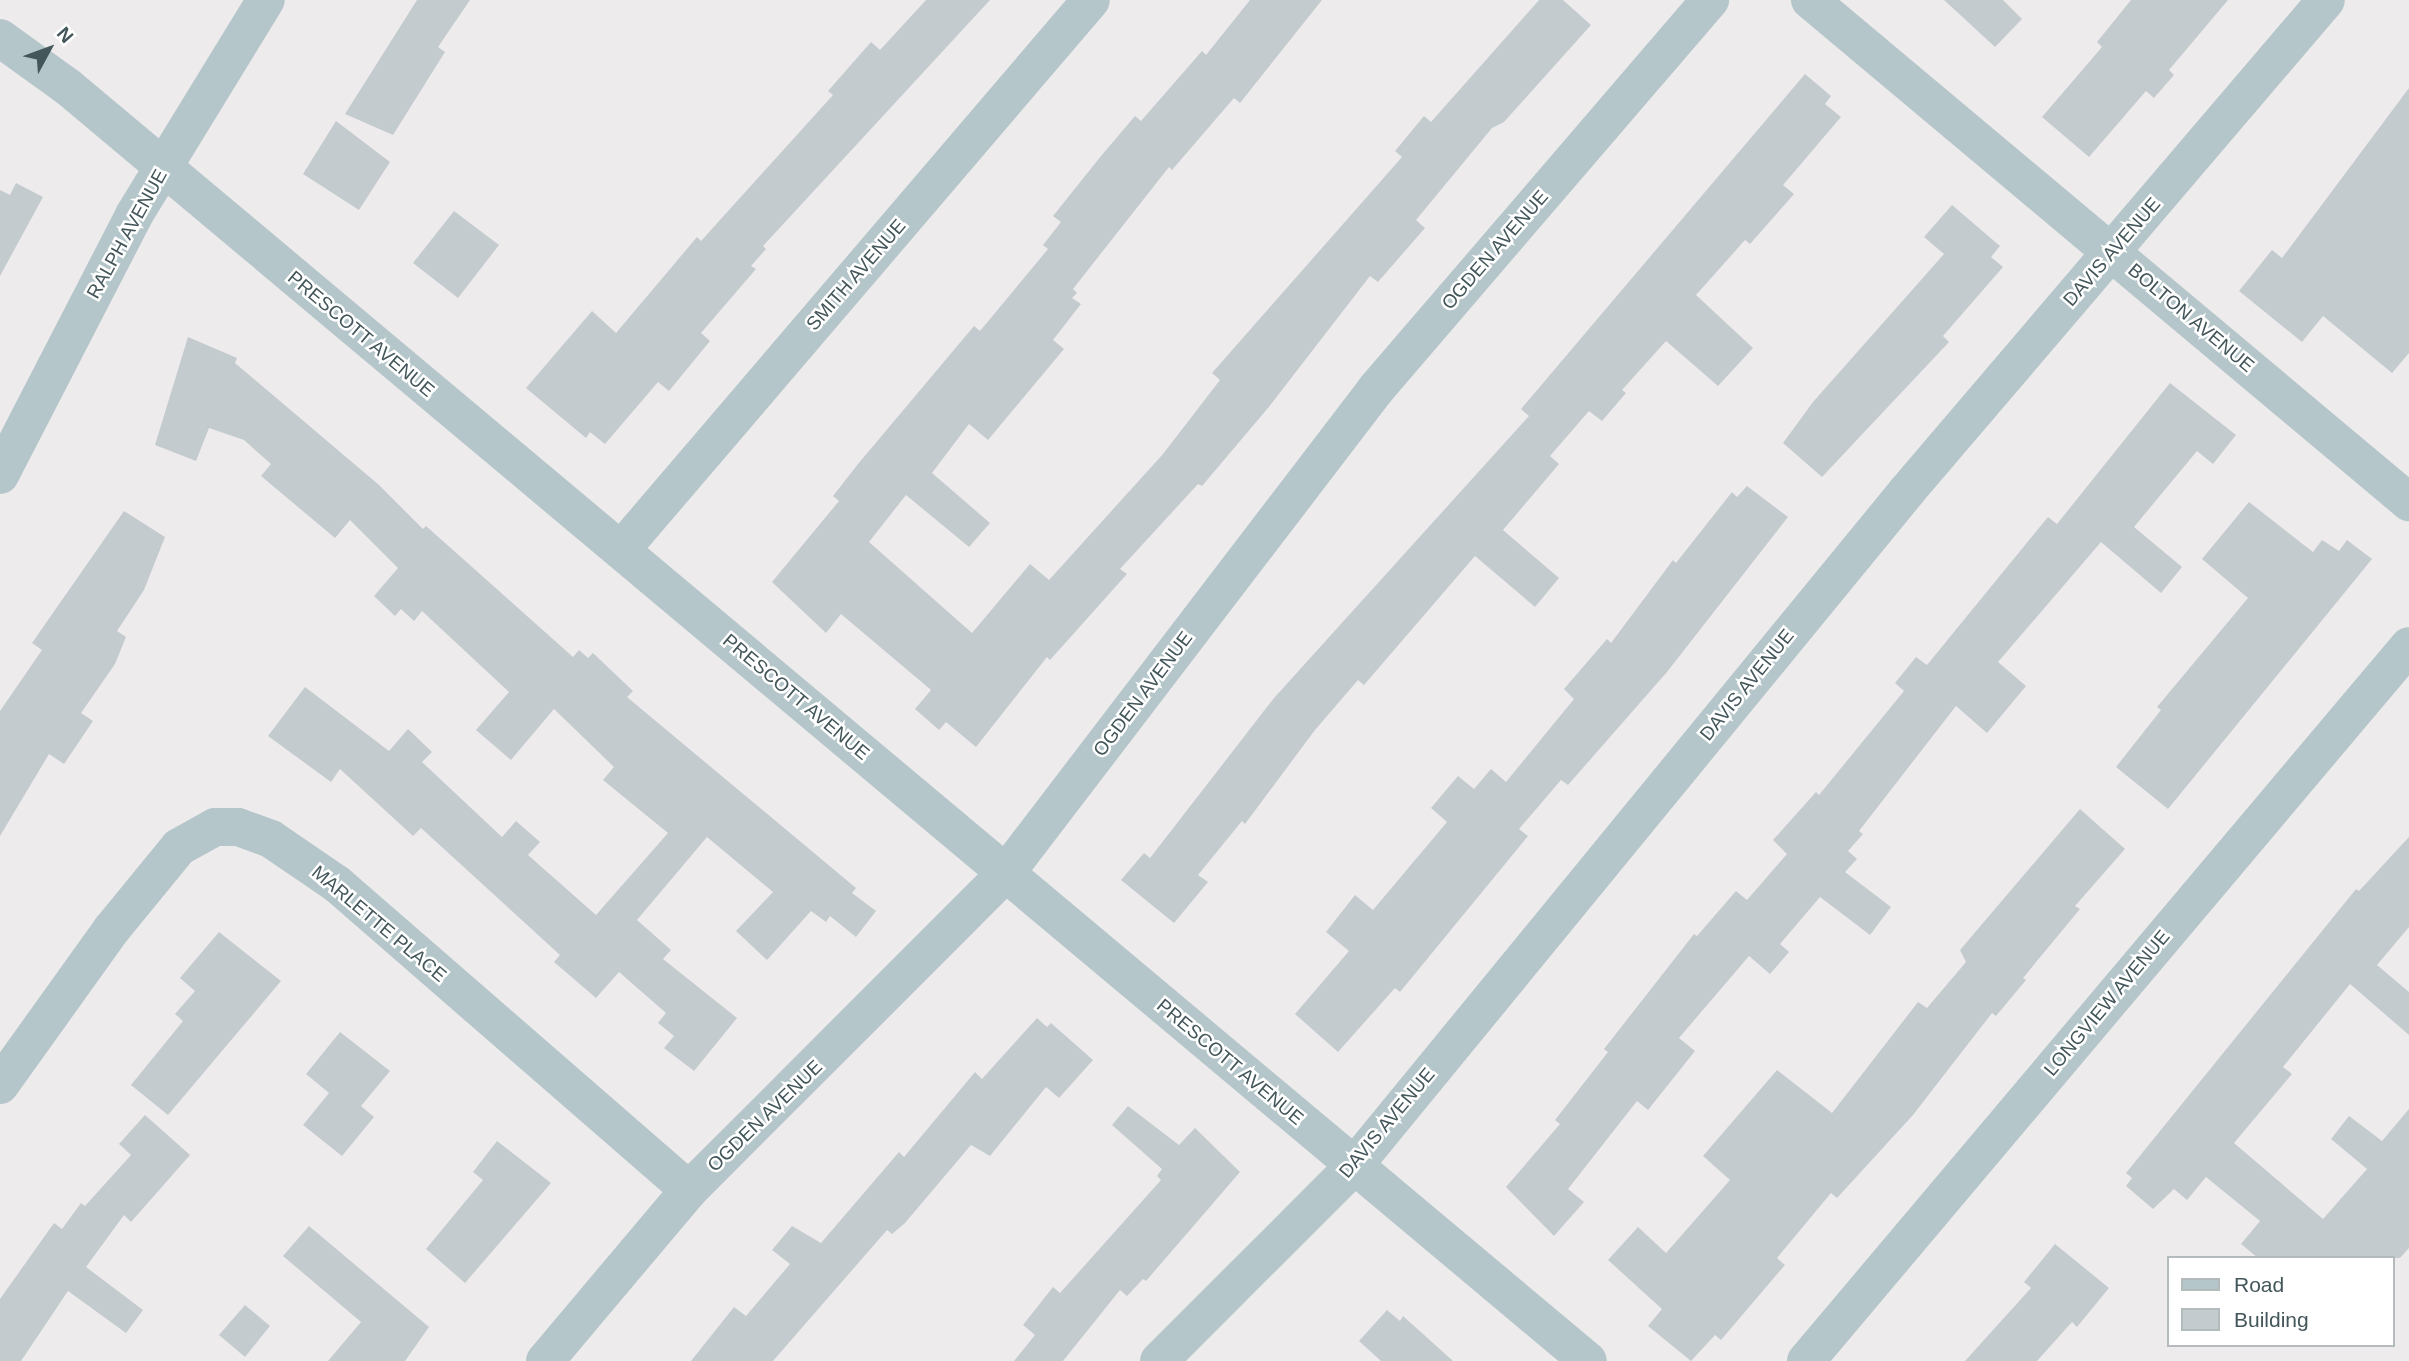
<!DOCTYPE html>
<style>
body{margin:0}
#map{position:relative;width:2409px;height:1361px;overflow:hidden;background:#eeebec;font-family:Arial,sans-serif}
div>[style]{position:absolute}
.building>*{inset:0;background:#c4cbcf}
.street>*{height:38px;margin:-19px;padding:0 19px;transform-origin:19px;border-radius:19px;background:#b5c6ca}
span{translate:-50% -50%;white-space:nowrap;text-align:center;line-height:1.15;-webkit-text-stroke:5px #fff;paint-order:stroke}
.street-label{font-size:19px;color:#43565a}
.legend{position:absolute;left:2167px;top:1256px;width:228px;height:91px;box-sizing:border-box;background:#fff;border:2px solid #b4bbbd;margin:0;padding:9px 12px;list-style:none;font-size:21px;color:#43565a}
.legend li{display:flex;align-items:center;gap:14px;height:35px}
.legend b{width:35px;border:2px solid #b4bbbd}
.north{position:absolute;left:14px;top:14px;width:70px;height:70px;-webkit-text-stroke:5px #fff;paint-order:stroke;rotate:49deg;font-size:19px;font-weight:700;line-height:28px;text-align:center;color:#43565a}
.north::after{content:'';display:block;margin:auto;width:24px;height:32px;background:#43565a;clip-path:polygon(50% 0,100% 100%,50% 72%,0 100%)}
</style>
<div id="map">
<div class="building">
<div style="clip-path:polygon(417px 0,470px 0,438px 47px,445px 52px,393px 135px,345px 114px)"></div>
<div style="clip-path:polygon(926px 0,990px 0,763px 246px,766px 249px,751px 266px,756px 269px,701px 333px,710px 341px,669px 391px,658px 382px,605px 444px,590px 432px,586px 438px,526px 388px,592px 311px,616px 333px,697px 237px,701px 241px,833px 95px,828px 91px,871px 42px,880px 50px)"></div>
<div style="clip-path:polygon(1250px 0,1322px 0,1240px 103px,1234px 98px,1172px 170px,1169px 167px,1073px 289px,1077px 293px,1072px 298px,1081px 304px,1053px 340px,1064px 349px,988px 440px,969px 424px,932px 473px,990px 523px,969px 547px,906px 495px,869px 542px,972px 633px,1030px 564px,1049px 580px,1163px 454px,1220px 380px,1212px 373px,1402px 157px,1395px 151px,1424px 116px,1431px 122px,1539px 0,1563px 0,1591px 25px,1504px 122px,1492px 128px,1416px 220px,1425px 228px,1378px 282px,1370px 276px,1268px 408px,1202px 486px,1198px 484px,1120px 569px,1127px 574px,1050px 660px,1047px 657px,976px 747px,946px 722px,939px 730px,915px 709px,931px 690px,841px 614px,826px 633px,772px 582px,839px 501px,833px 496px,858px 464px,974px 326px,980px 331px,1048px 249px,1043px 245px,1061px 222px,1053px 216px,1101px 156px,1135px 116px,1141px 121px,1202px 51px,1206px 55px)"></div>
<div style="clip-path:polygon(1944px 0,2003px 0,2022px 19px,1995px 47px)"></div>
<div style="clip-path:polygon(2131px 0,2228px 0,2169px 70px,2174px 75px,2154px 98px,2146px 91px,2089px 157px,2042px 117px,2102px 47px,2097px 42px)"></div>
<div style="clip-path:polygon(1805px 74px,1831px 96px,1825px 104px,1841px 117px,1783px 185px,1794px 194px,1750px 244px,1745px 240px,1696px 295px,1753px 348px,1718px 386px,1666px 341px,1622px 390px,1626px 393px,1602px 421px,1589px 411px,1550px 456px,1559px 464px,1503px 530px,1559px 578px,1535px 607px,1475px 556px,1364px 685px,1358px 680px,1315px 730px,1245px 824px,1242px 821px,1198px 875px,1208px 882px,1174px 923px,1121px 880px,1144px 853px,1150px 858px,1274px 698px,1529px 416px,1521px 409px)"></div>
<div style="clip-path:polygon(2409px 88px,2409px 353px,2392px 373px,2323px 316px,2302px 342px,2239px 291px,2272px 250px,2282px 258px)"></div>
<div style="clip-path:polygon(336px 121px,390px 162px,359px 210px,303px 174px)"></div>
<div style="clip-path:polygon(16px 183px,43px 197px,0 276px,0 190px,10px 195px)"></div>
<div style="clip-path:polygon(1952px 205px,2000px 246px,1991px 257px,2003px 267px,1943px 336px,1949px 342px,1822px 477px,1783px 443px,1813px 402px,1944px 254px,1924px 237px)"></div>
<div style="clip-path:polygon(454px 211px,499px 245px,458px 298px,413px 263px)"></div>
<div style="clip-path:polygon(188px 337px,237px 358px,235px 363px,379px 485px,423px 529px,426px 526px,573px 657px,579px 650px,588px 658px,593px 653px,633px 691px,627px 697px,856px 888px,852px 893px,876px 911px,856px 937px,830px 916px,826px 922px,811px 911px,767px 960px,736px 931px,773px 892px,707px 837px,637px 920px,671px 950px,663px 959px,737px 1018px,694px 1071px,664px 1048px,674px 1036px,658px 1023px,666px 1013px,619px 972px,596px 998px,554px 962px,560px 955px,421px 828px,413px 836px,340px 769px,331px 782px,268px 736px,305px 687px,389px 751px,408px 729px,432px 752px,422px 762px,502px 837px,516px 821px,540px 842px,528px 855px,596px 915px,668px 833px,603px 780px,614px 767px,554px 709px,511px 760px,476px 730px,509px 692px,422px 611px,414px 621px,401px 609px,395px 616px,374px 596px,398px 568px,350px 520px,335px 538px,261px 476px,271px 464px,244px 440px,209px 428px,196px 461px,155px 445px)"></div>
<div style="clip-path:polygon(2170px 383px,2236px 435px,2213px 464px,2197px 451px,2134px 527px,2182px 567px,2161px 593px,2101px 542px,1998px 662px,2026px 686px,1987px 733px,1956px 706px,1859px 831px,1863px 834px,1848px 851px,1857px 859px,1845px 872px,1891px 907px,1870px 935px,1820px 897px,1780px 944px,1789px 952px,1770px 974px,1749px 956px,1679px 1038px,1695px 1051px,1648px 1110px,1637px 1101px,1568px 1189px,1584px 1202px,1554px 1236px,1506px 1187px,1560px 1124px,1555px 1120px,1608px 1052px,1604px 1049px,1694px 934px,1697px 936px,1736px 891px,1747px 900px,1787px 854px,1773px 840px,1816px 792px,1819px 795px,1904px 691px,1895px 683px,1916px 657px,1927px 665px,2048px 517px,2057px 524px)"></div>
<div style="clip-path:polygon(1747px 486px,1788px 517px,1667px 672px,1568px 785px,1561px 780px,1519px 829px,1528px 836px,1400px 992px,1395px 988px,1338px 1052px,1295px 1014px,1349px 951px,1326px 932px,1355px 895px,1373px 910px,1447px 822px,1431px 808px,1458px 776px,1474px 789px,1491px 769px,1506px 782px,1574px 699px,1564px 689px,1607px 639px,1611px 643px,1673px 560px,1676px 563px,1732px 492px,1737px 497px)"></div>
<div style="clip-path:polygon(2249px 502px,2313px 552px,2322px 540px,2339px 551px,2347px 540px,2372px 559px,2168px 809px,2116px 767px,2161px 710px,2157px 707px,2248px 598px,2202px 559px)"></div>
<div style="clip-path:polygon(124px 511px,165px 537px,144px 590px,117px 631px,126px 637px,115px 664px,81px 713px,93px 721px,64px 764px,49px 754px,0 836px,0 711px,42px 650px,32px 643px)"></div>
<div style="clip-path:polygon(2080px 809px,2125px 849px,2075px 906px,2080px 909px,2023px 978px,2026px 980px,1996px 1016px,1992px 1013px,1913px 1115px,1837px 1198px,1831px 1193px,1777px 1258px,1785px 1265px,1721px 1340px,1715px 1335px,1691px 1361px,1648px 1326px,1662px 1309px,1608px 1260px,1638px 1227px,1666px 1253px,1730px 1180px,1703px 1156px,1777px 1070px,1832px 1113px,1918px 1002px,1927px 1008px,1966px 962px,1960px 950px)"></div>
<div style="clip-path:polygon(2409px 837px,2409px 927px,2377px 965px,2409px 992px,2409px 1035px,2350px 984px,2283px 1067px,2292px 1074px,2234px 1143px,2323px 1219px,2367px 1169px,2331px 1139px,2349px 1116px,2382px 1141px,2409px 1109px,2409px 1248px,2400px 1258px,2258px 1258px,2241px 1244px,2260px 1221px,2206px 1177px,2187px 1200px,2174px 1189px,2153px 1209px,2126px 1186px,2132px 1178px,2126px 1173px,2356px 889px,2359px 891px)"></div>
<div style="clip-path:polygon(219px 932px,281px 981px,168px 1115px,131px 1085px,183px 1021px,175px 1014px,195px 991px,180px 978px)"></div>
<div style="clip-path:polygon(1037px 1018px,1047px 1027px,1051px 1023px,1093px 1060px,1059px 1098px,1046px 1087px,990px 1156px,971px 1145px,905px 1223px,892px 1234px,887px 1230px,773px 1361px,691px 1361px,734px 1307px,746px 1316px,790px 1264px,772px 1250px,792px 1226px,821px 1243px,899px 1152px,904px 1157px,975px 1072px,982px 1079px)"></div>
<div style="clip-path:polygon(340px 1032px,390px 1071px,361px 1106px,374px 1117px,342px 1156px,303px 1125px,329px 1093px,306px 1074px)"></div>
<div style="clip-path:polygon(1128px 1106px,1179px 1145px,1195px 1128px,1240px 1172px,1146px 1281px,1143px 1279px,1127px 1296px,1120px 1290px,1063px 1361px,1014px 1361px,1035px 1335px,1023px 1325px,1053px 1287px,1060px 1293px,1161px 1180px,1157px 1176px,1162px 1169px,1112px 1125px)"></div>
<div style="clip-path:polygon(145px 1115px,190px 1155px,131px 1222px,124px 1215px,86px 1267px,143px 1310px,126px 1333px,68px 1291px,21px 1361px,0 1361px,0 1299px,54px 1223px,62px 1229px,81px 1203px,85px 1206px,131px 1155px,119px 1144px)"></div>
<div style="clip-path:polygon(497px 1141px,551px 1183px,465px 1283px,426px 1249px,483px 1180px,473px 1172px)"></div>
<div style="clip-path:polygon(309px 1226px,429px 1327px,405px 1361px,328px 1361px,361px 1322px,283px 1256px)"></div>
<div style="clip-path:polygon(2055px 1244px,2109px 1288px,2077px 1327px,2072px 1322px,2037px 1361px,1965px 1361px,2031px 1288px,2024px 1282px)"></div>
<div style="clip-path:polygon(245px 1305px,270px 1326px,245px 1357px,219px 1335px)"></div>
<div style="clip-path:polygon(1387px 1310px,1400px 1321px,1403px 1316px,1453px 1361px,1381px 1361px,1359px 1341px)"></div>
</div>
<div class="street">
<div style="left:1810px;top:0;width:782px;rotate:39.97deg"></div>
<div style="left:0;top:38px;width:84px;rotate:35.8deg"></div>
<div style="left:68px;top:87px;width:1983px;rotate:39.97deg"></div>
<div style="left:0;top:475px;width:292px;rotate:-62.7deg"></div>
<div style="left:134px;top:215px;width:252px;rotate:-58.5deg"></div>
<div style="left:621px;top:550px;width:723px;rotate:-49.48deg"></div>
<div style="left:0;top:1085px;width:191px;rotate:-54.4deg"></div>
<div style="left:111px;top:930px;width:107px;rotate:-50.7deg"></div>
<div style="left:179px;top:847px;width:41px;rotate:-29.1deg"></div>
<div style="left:215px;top:827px;width:23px"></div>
<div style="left:238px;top:827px;width:35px;rotate:20deg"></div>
<div style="left:271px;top:839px;width:80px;rotate:34.3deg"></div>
<div style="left:337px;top:884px;width:466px;rotate:41deg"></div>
<div style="left:545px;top:1361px;width:224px;rotate:-49.9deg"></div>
<div style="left:689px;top:1190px;width:448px;rotate:-45deg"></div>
<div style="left:1006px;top:873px;width:609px;rotate:-52.6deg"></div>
<div style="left:1376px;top:389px;width:513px;rotate:-49.35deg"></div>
<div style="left:1159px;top:1361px;width:274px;rotate:-45deg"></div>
<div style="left:1353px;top:1167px;width:874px;rotate:-50.66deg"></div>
<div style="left:1907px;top:491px;width:645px;rotate:-49.52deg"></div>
<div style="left:1806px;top:1361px;width:935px;rotate:-49.86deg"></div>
</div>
<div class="street-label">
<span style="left:127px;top:234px;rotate:-61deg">RALPH AVENUE</span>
<span style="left:1495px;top:250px;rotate:-49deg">OGDEN AVENUE</span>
<span style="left:2112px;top:252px;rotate:-49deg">DAVIS AVENUE</span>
<span style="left:856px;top:275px;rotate:-49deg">SMITH AVENUE</span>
<span style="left:2191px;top:318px;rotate:40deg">BOLTON AVENUE</span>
<span style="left:361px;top:334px;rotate:40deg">PRESCOTT AVENUE</span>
<span style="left:1747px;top:685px;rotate:-51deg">DAVIS AVENUE</span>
<span style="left:1143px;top:694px;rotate:-53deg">OGDEN AVENUE</span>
<span style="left:796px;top:697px;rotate:40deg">PRESCOTT AVENUE</span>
<span style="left:379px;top:924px;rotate:40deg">MARLETTE PLACE</span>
<span style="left:2107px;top:1003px;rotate:-50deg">LONGVIEW AVENUE</span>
<span style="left:1230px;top:1062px;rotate:40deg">PRESCOTT AVENUE</span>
<span style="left:765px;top:1116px;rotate:-44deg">OGDEN AVENUE</span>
<span style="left:1387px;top:1123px;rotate:-50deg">DAVIS AVENUE</span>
</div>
<ul class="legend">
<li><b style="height:9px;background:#b5c6ca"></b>Road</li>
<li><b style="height:19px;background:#c4cbcf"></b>Building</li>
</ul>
<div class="north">N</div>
</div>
